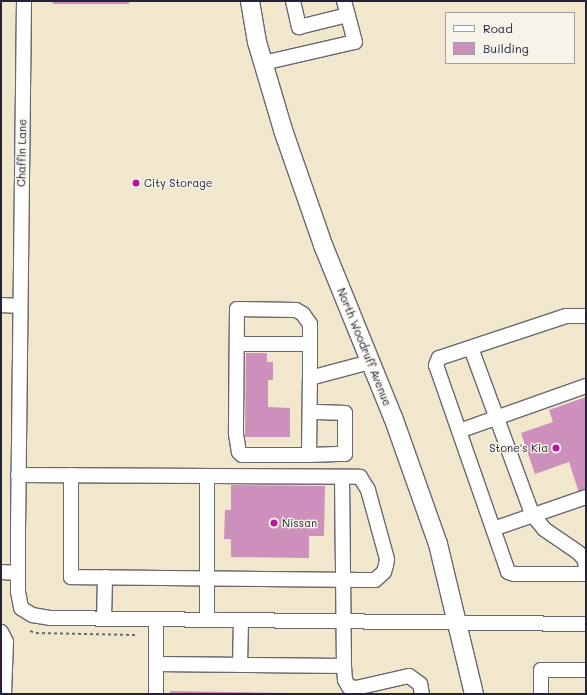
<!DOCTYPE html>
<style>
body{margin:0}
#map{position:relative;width:587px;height:695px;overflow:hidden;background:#f0e7cd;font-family:Mali,sans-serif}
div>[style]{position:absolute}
.building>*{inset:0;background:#cd90bd}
.path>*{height:2px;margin-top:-1px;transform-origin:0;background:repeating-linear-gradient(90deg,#6a676e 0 3px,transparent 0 6px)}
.roads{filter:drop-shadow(1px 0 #6a676e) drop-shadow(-1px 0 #6a676e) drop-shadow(0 1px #6a676e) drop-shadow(0 -1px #6a676e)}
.minor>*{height:14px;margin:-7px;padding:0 7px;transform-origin:7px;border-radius:7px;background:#fff}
.major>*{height:18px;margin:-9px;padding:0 9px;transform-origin:9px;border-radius:9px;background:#fff}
.dots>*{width:11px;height:11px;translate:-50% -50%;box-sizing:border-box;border:2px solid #f7f3e8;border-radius:50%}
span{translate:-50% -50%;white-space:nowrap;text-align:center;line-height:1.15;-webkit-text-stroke:3px #f7f3e8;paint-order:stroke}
.street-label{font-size:11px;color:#22223b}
.poi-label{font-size:11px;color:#22223b}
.left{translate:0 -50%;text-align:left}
.right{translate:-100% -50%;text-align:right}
.frame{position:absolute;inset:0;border:2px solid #22223b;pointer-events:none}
.legend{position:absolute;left:445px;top:12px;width:130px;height:52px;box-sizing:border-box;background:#f7f3e8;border:1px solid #a29fa3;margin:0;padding:5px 7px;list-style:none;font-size:12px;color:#22223b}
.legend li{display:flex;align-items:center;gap:8px;height:20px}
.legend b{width:20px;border:1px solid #a29fa3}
</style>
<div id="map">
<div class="building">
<div style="clip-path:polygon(52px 1px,129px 1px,129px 4px,53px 4px)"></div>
<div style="clip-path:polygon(246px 353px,267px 353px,267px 362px,273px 362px,273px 380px,268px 380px,268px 407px,290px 408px,290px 437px,245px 437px)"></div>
<div style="clip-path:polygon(586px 397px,586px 490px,579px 493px,569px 462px,535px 474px,521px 433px,553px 422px,549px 410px)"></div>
<div style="clip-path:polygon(231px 485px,325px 486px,324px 536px,309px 536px,309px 558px,231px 557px,231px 539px,224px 539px,225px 510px,231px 510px)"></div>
<div style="clip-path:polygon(170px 691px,291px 693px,291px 694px,170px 694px)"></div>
</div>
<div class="path">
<div style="left:30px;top:631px;width:6px;rotate:18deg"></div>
<div style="left:36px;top:633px;width:100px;rotate:1.1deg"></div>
</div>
<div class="roads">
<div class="minor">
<div style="left:24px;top:1px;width:529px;rotate:90.65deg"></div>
<div style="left:18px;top:530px;width:62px;rotate:90deg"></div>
<div style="left:18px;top:592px;width:16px;rotate:79deg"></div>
<div style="left:21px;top:608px;width:13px;rotate:32deg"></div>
<div style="left:32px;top:615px;width:18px;rotate:9deg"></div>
<div style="left:50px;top:618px;width:536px;rotate:0.64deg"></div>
<div style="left:293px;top:1px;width:27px;rotate:77deg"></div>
<div style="left:299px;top:27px;width:50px;rotate:-13.8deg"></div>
<div style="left:263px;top:63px;width:94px;rotate:-12.9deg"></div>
<div style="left:355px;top:42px;width:42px;rotate:-105deg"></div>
<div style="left:1px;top:305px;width:19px;rotate:3deg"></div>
<div style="left:586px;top:316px;width:20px;rotate:180deg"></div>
<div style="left:566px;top:316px;width:134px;rotate:161.7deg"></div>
<div style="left:439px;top:358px;width:8px;rotate:113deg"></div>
<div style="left:436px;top:365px;width:219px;rotate:70.8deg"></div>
<div style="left:508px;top:572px;width:6px;rotate:18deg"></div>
<div style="left:514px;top:574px;width:72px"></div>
<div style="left:237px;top:344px;width:72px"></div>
<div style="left:471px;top:348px;width:177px;rotate:69.8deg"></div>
<div style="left:532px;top:514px;width:19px;rotate:51deg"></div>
<div style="left:544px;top:529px;width:42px;rotate:34.4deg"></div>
<div style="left:579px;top:553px;width:9px;rotate:49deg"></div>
<div style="left:585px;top:560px;width:9px;rotate:84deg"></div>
<div style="left:310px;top:378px;width:54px;rotate:-90deg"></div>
<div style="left:310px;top:324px;width:12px;rotate:-125deg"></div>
<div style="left:303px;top:314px;width:8px;rotate:-150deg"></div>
<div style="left:296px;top:310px;width:59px;rotate:-179deg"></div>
<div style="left:237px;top:309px;width:125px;rotate:90.5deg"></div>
<div style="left:236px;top:434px;width:18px;rotate:81deg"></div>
<div style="left:239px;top:452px;width:4px;rotate:45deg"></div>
<div style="left:242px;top:455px;width:67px"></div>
<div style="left:309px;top:455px;width:77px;rotate:-89.3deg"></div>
<div style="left:310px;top:378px;width:62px;rotate:-14.9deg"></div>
<div style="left:459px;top:431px;width:135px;rotate:-19.5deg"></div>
<div style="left:309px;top:455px;width:36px;rotate:-2deg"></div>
<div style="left:345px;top:454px;width:41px;rotate:-90deg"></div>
<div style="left:345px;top:413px;width:35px;rotate:-178deg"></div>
<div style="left:18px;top:475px;width:342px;rotate:0.3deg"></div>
<div style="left:360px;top:477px;width:15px;rotate:58deg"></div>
<div style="left:368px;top:490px;width:72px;rotate:74.6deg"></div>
<div style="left:387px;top:559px;width:6px;rotate:99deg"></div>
<div style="left:386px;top:565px;width:7px;rotate:106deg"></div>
<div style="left:384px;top:572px;width:12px;rotate:138deg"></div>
<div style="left:375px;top:580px;width:19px;rotate:180deg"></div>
<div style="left:356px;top:580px;width:285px;rotate:-179.4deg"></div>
<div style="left:71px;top:577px;width:102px;rotate:-90deg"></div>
<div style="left:207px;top:476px;width:144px;rotate:90deg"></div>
<div style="left:493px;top:529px;width:98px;rotate:-19deg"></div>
<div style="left:1px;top:572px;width:17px;rotate:3deg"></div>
<div style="left:104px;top:619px;width:42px;rotate:-88.6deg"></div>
<div style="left:156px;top:619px;width:75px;rotate:90deg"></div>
<div style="left:1px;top:632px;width:11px;rotate:63deg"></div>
<div style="left:6px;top:642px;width:52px;rotate:92.2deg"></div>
<div style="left:156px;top:664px;width:188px;rotate:0.6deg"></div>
<div style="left:344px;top:666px;width:189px;rotate:-90.6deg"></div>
<div style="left:240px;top:665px;width:45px;rotate:-88.7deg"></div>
<div style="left:344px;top:666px;width:14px;rotate:86deg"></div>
<div style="left:345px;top:680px;width:8px;rotate:60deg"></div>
<div style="left:349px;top:687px;width:7px;rotate:8deg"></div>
<div style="left:356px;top:688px;width:54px;rotate:-12.8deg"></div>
<div style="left:409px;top:676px;width:14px;rotate:36deg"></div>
<div style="left:420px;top:684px;width:10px;rotate:79deg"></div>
<div style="left:541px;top:694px;width:24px;rotate:-90deg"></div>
<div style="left:541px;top:670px;width:45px"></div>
</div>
<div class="major">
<div style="left:250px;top:1px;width:42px;rotate:80.3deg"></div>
<div style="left:257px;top:42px;width:92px;rotate:73.5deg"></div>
<div style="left:283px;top:130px;width:122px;rotate:70.8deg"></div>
<div style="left:323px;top:245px;width:186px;rotate:67.9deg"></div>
<div style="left:393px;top:417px;width:135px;rotate:70.5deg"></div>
<div style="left:438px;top:544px;width:154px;rotate:76.5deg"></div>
</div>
</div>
<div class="dots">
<div style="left:136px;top:183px;background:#b5179e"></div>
<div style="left:556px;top:448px;background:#b5179e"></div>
<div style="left:274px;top:523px;background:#b5179e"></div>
</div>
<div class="street-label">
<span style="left:22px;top:153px;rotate:-89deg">Chaffin Lane</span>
<span style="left:364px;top:347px;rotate:68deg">North Woodruff Avenue</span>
</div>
<div class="poi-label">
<span class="left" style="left:144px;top:183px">City Storage</span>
<span class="right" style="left:548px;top:448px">Stone's Kia</span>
<span class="left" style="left:282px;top:523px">Nissan</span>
</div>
<div class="frame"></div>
<ul class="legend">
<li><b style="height:5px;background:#fff"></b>Road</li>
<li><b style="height:11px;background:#cd90bd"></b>Building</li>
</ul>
</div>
